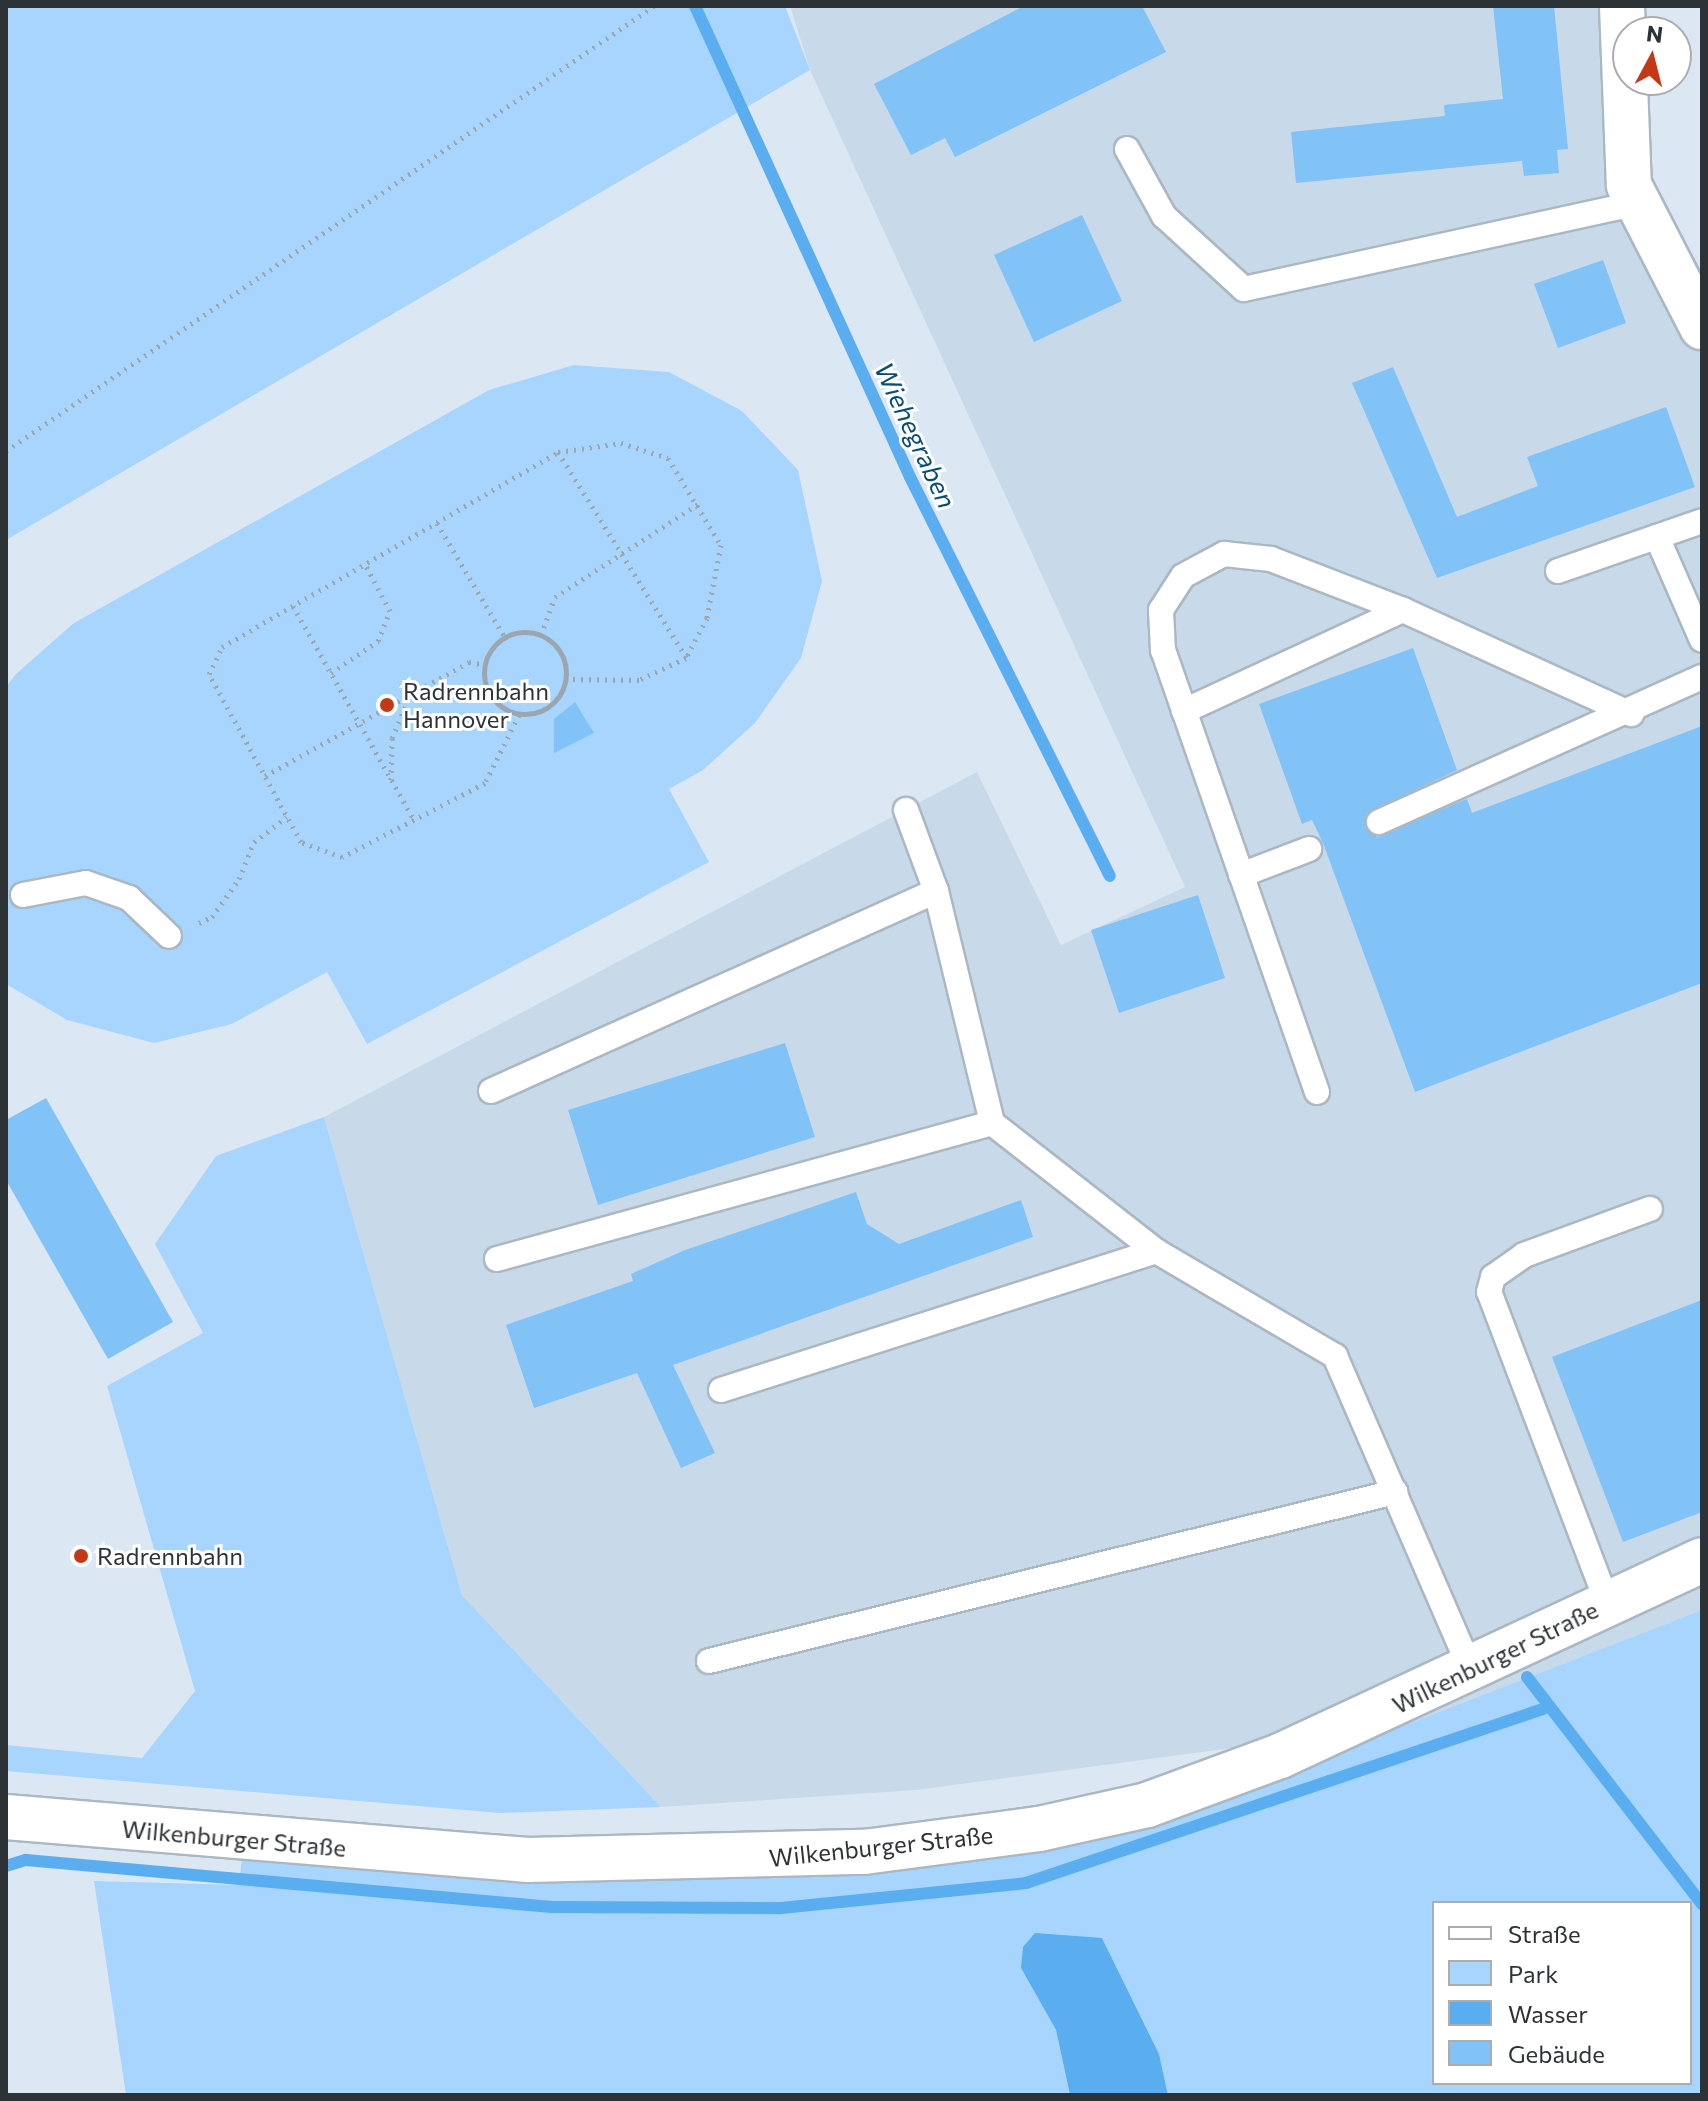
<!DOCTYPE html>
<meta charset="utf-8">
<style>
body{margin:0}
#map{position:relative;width:1708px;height:2101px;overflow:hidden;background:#dbe8f4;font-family:Commissioner,sans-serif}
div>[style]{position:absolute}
.built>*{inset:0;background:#c8daea}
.green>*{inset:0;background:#a7d5fd}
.water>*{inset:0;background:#5aadef}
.stream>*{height:12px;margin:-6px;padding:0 6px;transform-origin:6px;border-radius:6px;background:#5aadef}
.building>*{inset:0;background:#81c2f7}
.path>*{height:5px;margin-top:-2.5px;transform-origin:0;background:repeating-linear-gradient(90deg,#9ca6af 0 2px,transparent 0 8px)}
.path>.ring{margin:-2.5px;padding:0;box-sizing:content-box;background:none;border:5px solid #9ca6af;border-radius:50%}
.roads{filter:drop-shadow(2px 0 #abb8c2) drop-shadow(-2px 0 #abb8c2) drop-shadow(0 2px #abb8c2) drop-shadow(0 -2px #abb8c2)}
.service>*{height:24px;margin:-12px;padding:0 12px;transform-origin:12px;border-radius:12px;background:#fff}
.minor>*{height:44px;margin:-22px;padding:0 22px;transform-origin:22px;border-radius:22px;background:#fff}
.secondary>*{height:44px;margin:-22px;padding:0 22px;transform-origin:22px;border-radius:22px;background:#fff}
.dots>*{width:22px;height:22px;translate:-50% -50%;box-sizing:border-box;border:4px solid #fff;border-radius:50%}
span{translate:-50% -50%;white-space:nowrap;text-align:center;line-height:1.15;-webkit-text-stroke:6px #fff;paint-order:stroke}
.poi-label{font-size:24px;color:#2d3236}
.left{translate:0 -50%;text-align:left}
.street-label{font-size:24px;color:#2d3236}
.water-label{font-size:26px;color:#0b4c76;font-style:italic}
.frame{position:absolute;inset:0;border:8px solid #2d3236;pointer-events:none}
.legend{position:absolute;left:1432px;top:1901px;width:260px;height:184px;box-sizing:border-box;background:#fff;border:2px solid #abadaf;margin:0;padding:10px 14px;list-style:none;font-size:24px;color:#2d3236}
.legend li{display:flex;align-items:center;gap:16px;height:40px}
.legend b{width:40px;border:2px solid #abadaf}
.north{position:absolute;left:1612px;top:16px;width:80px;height:80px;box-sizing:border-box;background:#fff;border:2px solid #abadaf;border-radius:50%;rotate:7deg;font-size:22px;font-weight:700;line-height:32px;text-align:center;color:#2d3236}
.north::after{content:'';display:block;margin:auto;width:28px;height:36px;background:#c33915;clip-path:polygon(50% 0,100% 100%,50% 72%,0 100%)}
</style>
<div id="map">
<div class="built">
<div style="clip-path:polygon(790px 6px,1610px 6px,1618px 187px,1702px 353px,1702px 1610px,1405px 1725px,916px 1790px,661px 1807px,462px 1595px,324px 1117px,977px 772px,1061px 945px,1185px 887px,810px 70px)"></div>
</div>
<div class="green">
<div style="clip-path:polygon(6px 6px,785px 6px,810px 70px,6px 540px)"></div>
<div style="clip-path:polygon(574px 365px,669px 372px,742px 411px,798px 470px,822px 581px,801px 658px,755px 723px,703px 770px,669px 789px,709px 862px,367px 1044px,327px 972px,232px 1024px,154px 1043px,67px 1020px,6px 984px,6px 687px,16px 674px,74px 623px,489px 390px)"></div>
<div style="clip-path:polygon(324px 1117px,462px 1595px,661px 1807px,500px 1813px,6px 1771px,6px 1745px,142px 1758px,195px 1691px,107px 1386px,203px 1333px,155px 1244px,216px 1156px)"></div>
<div style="clip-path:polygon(evenodd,1702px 1610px,1702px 2095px,1168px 2095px,1159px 2054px,1102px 1938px,1021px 1968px,1056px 2030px,1070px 2095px,126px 2095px,94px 1881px,239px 1885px,244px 1838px,864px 1852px,1405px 1725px,1702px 1610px,1434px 1903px,1690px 1903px,1690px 2083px,1434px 2083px,1434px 1903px)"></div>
</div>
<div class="water">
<div style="clip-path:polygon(1035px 1933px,1102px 1938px,1159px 2054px,1168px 2095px,1070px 2095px,1056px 2030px,1021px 1968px,1023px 1947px)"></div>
</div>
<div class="stream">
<div style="left:695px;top:6px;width:518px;rotate:65.46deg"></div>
<div style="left:910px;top:477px;width:446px;rotate:63.4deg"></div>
<div style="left:1527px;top:1677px;width:287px;rotate:52.4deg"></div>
<div style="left:6px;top:1866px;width:21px;rotate:-17deg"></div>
<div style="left:26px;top:1860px;width:528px;rotate:5.11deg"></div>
<div style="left:552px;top:1907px;width:229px;rotate:0.3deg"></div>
<div style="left:781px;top:1908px;width:246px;rotate:-5.8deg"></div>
<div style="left:1026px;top:1883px;width:549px;rotate:-18.6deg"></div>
</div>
<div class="building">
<div style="clip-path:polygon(1024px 6px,1142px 6px,1166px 52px,955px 157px,945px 138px,911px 155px,874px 84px)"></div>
<div style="clip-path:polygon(1493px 6px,1554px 6px,1568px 149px,1557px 150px,1559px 173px,1524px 176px,1522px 161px,1296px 183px,1291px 132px,1445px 116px,1444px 105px,1503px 99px)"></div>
<div style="clip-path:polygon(1082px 215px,1122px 301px,1034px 342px,994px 255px)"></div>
<div style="clip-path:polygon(1603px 260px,1626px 323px,1558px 348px,1534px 284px)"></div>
<div style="clip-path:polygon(1393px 367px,1457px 517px,1538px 486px,1527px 457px,1666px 407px,1695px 487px,1437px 578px,1352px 383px)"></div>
<div style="clip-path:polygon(1413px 648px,1457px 770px,1367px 813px,1365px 827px,1377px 837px,1467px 799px,1472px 813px,1702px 726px,1702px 983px,1415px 1092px,1323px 843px,1312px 820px,1302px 824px,1259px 704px)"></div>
<div style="clip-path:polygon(575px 702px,594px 733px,554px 753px,554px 719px)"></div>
<div style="clip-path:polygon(1198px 895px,1225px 978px,1119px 1013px,1091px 930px)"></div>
<div style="clip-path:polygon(785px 1043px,815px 1137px,598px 1205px,568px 1110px)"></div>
<div style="clip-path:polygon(46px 1098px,173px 1322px,108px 1359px,6px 1180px,6px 1120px)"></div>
<div style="clip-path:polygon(856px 1192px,867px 1224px,899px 1244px,1021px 1200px,1033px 1237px,673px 1365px,715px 1453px,681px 1468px,637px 1373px,534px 1408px,506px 1325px,633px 1281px,631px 1274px,685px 1250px)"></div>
<div style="clip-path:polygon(1702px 1300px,1702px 1512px,1623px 1542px,1552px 1357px)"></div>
</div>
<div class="path">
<div style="left:6px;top:451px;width:786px;rotate:-34.48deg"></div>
<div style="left:558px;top:452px;width:242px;rotate:58deg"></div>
<div style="left:437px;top:523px;width:134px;rotate:59.4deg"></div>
<div style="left:293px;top:606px;width:246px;rotate:60.5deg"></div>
<div class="ring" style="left:484px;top:632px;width:77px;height:77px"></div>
<div style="left:541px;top:635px;width:40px;rotate:-69.8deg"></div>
<div style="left:555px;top:597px;width:171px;rotate:-33deg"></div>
<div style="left:331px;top:673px;width:57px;rotate:-34.2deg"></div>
<div style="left:378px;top:641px;width:32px;rotate:-68deg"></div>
<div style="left:390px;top:611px;width:53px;rotate:-118deg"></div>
<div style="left:519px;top:715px;width:76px;rotate:116.6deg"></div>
<div style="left:485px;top:783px;width:161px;rotate:152.6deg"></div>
<div style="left:342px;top:857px;width:44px;rotate:-159.9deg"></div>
<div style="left:301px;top:842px;width:192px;rotate:-118.7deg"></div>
<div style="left:209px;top:674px;width:30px;rotate:-64deg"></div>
<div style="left:222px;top:647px;width:388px;rotate:-30.1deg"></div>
<div style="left:558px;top:452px;width:64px;rotate:-8.1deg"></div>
<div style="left:621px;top:443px;width:49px;rotate:17.7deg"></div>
<div style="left:668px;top:458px;width:102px;rotate:58.7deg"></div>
<div style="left:721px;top:545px;width:74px;rotate:100.9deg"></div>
<div style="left:707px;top:618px;width:45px;rotate:117.7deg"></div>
<div style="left:686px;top:658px;width:52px;rotate:154.9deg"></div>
<div style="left:639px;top:680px;width:73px;rotate:-179.2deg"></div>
<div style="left:265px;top:776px;width:234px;rotate:-29.2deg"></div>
<div style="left:469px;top:662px;width:16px;rotate:11deg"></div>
<div style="left:391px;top:780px;width:42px;rotate:-88.6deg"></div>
<div style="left:392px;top:738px;width:48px;rotate:-66.6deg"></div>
<div style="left:199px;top:923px;width:14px;rotate:-25deg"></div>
<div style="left:212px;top:917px;width:47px;rotate:-54.6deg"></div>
<div style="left:239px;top:879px;width:40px;rotate:-68deg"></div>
<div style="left:254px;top:842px;width:41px;rotate:-37.1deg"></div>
</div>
<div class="roads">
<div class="service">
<div style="left:1127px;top:149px;width:77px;rotate:61.1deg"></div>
<div style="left:1164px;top:216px;width:108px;rotate:42.4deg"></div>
<div style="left:1244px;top:289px;width:403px;rotate:-12.3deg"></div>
<div style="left:1657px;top:537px;width:112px;rotate:66.4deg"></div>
<div style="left:1558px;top:571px;width:152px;rotate:-19.1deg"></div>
<div style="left:1184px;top:711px;width:241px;rotate:-24.8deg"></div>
<div style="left:906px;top:810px;width:86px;rotate:69.7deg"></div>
<div style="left:936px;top:891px;width:239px;rotate:76.4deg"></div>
<div style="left:992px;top:1123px;width:208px;rotate:38deg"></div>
<div style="left:1156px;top:1251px;width:208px;rotate:30.4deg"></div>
<div style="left:1335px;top:1356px;width:340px;rotate:66.6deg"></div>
<div style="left:1379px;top:822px;width:354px;rotate:-24.2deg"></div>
<div style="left:1241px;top:875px;width:73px;rotate:-20.9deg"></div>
<div style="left:23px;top:895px;width:64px;rotate:-10.8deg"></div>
<div style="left:86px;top:883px;width:46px;rotate:19.2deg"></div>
<div style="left:129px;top:898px;width:55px;rotate:43.5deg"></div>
<div style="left:491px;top:1091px;width:488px;rotate:-24.2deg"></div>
<div style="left:1317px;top:1092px;width:467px;rotate:-109.2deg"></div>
<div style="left:1163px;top:651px;width:41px;rotate:-92.8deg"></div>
<div style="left:1161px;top:610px;width:40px;rotate:-57.1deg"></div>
<div style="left:1183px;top:576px;width:47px;rotate:-28.2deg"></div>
<div style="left:1224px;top:554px;width:47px;rotate:6.1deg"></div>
<div style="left:1271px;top:559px;width:142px;rotate:21.1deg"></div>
<div style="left:1403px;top:610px;width:251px;rotate:24.5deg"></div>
<div style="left:497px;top:1259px;width:513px;rotate:-15.36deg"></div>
<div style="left:721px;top:1390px;width:457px;rotate:-17.7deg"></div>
<div style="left:1607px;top:1602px;width:332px;rotate:-110.8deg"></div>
<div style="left:1489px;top:1292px;width:16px;rotate:-75deg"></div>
<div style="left:1493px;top:1277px;width:38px;rotate:-35deg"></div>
<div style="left:1524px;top:1255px;width:134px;rotate:-20.1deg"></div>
<div style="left:709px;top:1661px;width:707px;rotate:-13.84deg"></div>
</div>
<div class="minor">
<div style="left:1622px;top:6px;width:179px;rotate:87.8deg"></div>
<div style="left:1629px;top:185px;width:160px;rotate:62.8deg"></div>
</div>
<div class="secondary">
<div style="left:6px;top:1817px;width:524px;rotate:4.71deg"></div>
<div style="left:528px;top:1860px;width:336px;rotate:-1.4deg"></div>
<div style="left:864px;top:1852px;width:177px;rotate:-7.5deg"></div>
<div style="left:1039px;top:1829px;width:111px;rotate:-12.5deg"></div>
<div style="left:1147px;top:1805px;width:142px;rotate:-20.2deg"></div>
<div style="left:1280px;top:1756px;width:465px;rotate:-24.9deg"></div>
</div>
</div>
<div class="dots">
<div style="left:387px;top:705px;background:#c33915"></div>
<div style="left:81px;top:1556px;background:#c33915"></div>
</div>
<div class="poi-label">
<span class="left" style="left:403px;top:705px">Radrennbahn<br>Hannover</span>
<span class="left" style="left:97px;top:1556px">Radrennbahn</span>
</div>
<div class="street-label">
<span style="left:1495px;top:1657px;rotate:-26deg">Wilkenburger Straße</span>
<span style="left:234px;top:1838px;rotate:5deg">Wilkenburger Straße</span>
<span style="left:881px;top:1846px;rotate:-6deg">Wilkenburger Straße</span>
</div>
<div class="water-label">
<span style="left:916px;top:435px;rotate:65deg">Wiehegraben</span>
</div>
<div class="frame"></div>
<ul class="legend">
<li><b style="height:10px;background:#fff"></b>Straße</li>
<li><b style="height:22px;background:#a7d5fd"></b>Park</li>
<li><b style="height:22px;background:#5aadef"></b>Wasser</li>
<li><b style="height:22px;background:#81c2f7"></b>Gebäude</li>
</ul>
<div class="north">N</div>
</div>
